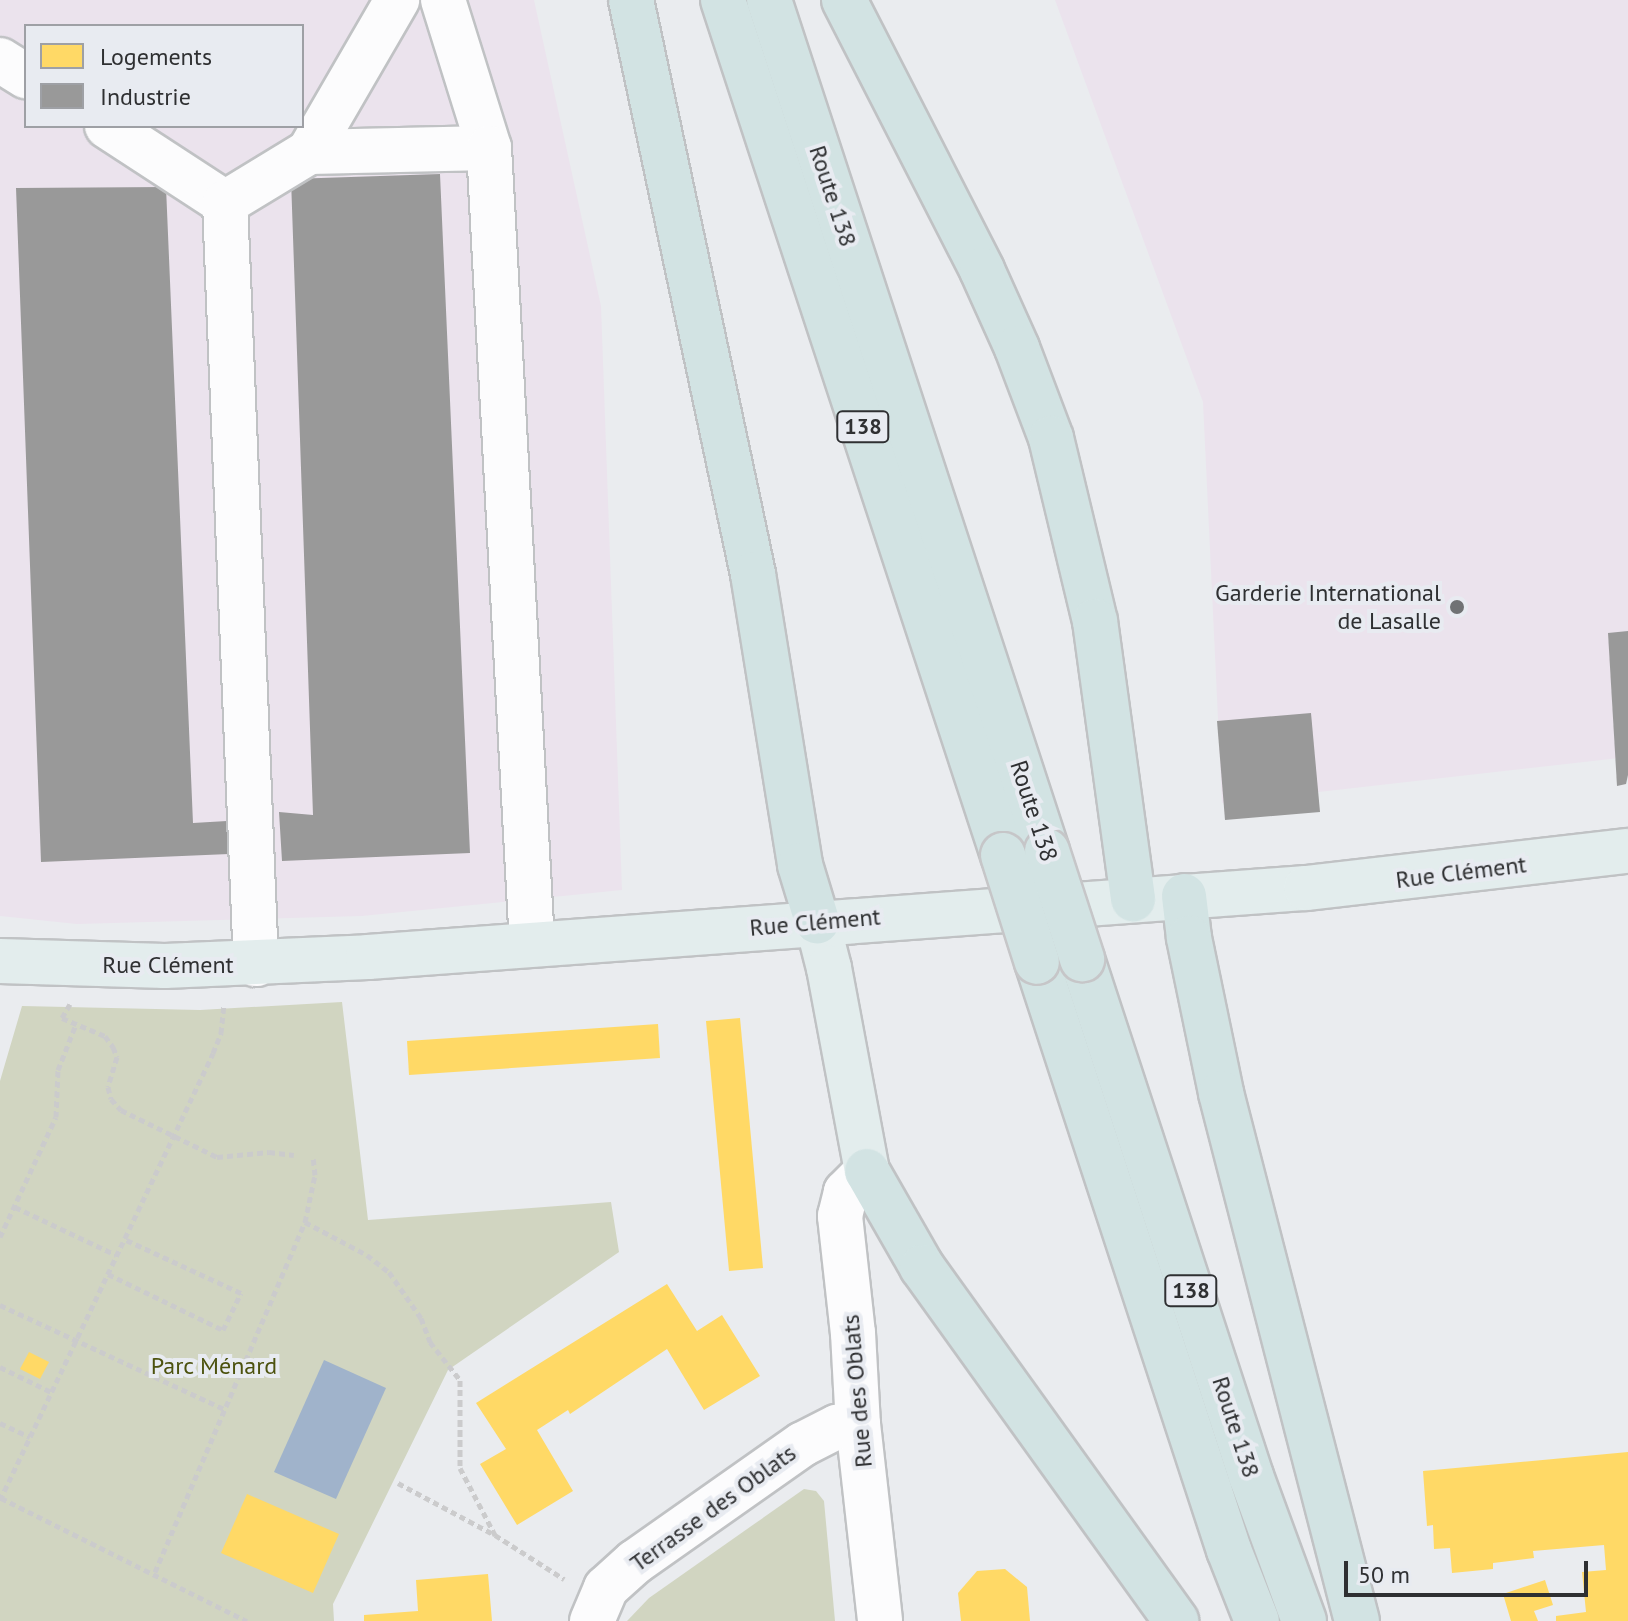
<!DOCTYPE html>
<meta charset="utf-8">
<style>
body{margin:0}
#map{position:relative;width:1628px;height:1621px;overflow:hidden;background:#eaecef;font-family:"PT Sans",sans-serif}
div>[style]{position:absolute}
.industrial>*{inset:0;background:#ebe3ed}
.green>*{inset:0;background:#d1d5c1}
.water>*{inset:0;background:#a0b3cb}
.homes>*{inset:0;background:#ffd966}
.industry>*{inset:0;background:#999}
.path>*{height:5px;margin-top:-2.5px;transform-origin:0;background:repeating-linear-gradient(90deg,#cbcbcc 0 6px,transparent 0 10px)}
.roads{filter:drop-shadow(2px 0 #c0c2c4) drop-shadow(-2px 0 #c0c2c4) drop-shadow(0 2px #c0c2c4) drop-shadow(0 -2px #c0c2c4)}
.minor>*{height:44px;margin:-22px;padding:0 22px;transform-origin:22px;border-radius:22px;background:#fcfcfd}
.major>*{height:44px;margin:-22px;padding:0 22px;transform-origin:22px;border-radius:22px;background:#e3eded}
.highway>*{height:44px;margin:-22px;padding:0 22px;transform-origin:22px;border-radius:22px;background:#d2e3e3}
.bridges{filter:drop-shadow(2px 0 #c6c6c8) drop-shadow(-2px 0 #c6c6c8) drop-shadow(0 2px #c6c6c8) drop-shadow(0 -2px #c6c6c8)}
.highway-bridge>*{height:44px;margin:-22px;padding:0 22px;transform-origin:22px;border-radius:22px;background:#d2e3e3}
.dots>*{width:22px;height:22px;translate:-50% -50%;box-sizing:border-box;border:4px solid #e8ebf1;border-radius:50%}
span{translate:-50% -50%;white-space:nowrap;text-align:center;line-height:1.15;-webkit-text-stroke:8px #e8ebf1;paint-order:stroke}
.shield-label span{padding:2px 6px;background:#e8ebf1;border:2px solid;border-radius:6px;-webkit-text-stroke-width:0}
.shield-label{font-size:22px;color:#2f3032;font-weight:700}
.street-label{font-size:24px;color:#2f3032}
.poi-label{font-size:24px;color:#2f3032}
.right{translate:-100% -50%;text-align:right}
.park-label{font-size:24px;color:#4c520e}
.legend{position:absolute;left:24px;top:24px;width:280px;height:104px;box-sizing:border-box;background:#e8ebf1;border:2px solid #9ea0a5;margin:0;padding:10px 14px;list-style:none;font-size:24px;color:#2f3032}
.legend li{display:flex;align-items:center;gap:16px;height:40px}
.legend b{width:40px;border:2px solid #9ea0a5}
.scale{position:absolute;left:1344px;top:1561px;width:244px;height:36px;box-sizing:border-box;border:4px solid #2f3032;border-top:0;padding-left:10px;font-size:24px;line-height:28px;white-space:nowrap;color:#2f3032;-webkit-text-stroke:6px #e8ebf1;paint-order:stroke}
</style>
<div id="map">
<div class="industrial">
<div style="clip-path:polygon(evenodd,0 0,534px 0,601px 306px,622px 890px,362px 916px,77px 924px,0 916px,0 0,26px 26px,302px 26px,302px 126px,26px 126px,26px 26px)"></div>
<div style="clip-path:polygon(1055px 0,1628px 0,1628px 757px,1222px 803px,1203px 402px)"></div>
</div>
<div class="green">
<div style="clip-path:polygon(342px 1002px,368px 1220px,611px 1202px,619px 1252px,448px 1370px,333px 1604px,334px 1621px,0 1621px,0 1081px,22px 1006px,200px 1010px)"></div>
<div style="clip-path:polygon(804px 1489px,816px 1491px,824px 1501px,835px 1621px,627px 1621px,649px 1598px)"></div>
</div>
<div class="water">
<div style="clip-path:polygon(324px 1360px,386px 1388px,336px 1499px,274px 1472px)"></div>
</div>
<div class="homes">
<div style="clip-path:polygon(740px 1018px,763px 1268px,729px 1271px,706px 1021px)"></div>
<div style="clip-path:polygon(658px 1024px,660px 1058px,409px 1075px,407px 1041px)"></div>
<div style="clip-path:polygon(667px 1284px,697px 1331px,722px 1315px,760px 1376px,704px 1410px,667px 1349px,570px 1414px,568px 1410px,537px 1430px,573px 1491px,517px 1525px,480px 1464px,506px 1449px,476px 1403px)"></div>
<div style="clip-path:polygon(29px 1352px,49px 1362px,40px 1379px,20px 1369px)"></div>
<div style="clip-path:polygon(1628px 1452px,1628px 1621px,1556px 1621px,1556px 1616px,1586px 1612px,1582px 1572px,1606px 1570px,1604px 1545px,1533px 1551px,1534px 1558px,1493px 1563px,1493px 1569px,1452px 1573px,1450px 1548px,1434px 1549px,1433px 1525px,1427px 1526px,1423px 1471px)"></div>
<div style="clip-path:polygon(247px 1494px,339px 1534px,313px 1593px,221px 1553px)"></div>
<div style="clip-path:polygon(1005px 1569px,1027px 1587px,1030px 1621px,961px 1621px,958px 1593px,977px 1571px)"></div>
<div style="clip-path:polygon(488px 1574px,492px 1621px,364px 1621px,364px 1615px,418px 1611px,416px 1580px)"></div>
<div style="clip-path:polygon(1545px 1580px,1553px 1605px,1534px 1611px,1538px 1621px,1511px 1621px,1503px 1594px)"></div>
</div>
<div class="industry">
<div style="clip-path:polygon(440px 174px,470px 853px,282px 861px,279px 812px,313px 815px,291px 179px)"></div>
<div style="clip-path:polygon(166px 187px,193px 823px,227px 821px,229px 854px,41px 862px,16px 188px)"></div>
<div style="clip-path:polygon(1628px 631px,1628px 775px,1626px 784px,1617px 786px,1608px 633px)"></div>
<div style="clip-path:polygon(1311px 713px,1320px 812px,1225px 820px,1217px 721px)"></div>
</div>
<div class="path">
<div style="left:70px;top:1004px;width:16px;rotate:120deg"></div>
<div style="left:62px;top:1018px;width:47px;rotate:22.7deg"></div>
<div style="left:105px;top:1036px;width:14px;rotate:54deg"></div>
<div style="left:113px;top:1047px;width:11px;rotate:68deg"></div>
<div style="left:117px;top:1057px;width:31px;rotate:107deg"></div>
<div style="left:108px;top:1087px;width:12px;rotate:76deg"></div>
<div style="left:111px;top:1099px;width:15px;rotate:48deg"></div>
<div style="left:121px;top:1110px;width:107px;rotate:26.1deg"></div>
<div style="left:217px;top:1157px;width:52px;rotate:-5.5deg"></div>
<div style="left:269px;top:1152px;width:25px;rotate:7deg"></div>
<div style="left:15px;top:1207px;width:112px;rotate:25.4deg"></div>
<div style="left:305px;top:1222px;width:70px;rotate:28deg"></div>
<div style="left:367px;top:1255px;width:28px;rotate:38deg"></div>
<div style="left:389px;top:1272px;width:56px;rotate:55.2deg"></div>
<div style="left:421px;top:1318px;width:26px;rotate:69deg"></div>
<div style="left:430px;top:1342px;width:48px;rotate:51.7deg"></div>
<div style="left:460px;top:1380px;width:88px;rotate:90deg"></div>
<div style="left:460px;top:1468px;width:76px;rotate:62.4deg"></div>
<div style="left:0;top:1237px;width:132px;rotate:-65deg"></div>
<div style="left:56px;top:1117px;width:47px;rotate:-87.6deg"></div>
<div style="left:58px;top:1070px;width:49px;rotate:-68.6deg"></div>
<div style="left:108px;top:1274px;width:128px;rotate:26deg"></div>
<div style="left:223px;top:1330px;width:41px;rotate:-64.1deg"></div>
<div style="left:241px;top:1293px;width:129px;rotate:-155.2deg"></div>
<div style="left:0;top:1305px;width:247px;rotate:24.9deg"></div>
<div style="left:0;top:1367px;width:57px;rotate:26.1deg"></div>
<div style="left:0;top:1423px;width:33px;rotate:25deg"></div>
<div style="left:398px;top:1483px;width:110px;rotate:28.2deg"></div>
<div style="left:495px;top:1535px;width:82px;rotate:32.5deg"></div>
<div style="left:1px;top:1498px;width:275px;rotate:26.6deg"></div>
<div style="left:0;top:1500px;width:495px;rotate:-64.5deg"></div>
<div style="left:213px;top:1053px;width:22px;rotate:-68deg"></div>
<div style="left:221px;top:1033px;width:29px;rotate:-84deg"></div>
<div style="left:155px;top:1572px;width:381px;rotate:-66.8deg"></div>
<div style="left:305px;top:1222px;width:48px;rotate:-78deg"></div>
<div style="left:315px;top:1175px;width:18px;rotate:-96deg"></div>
</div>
<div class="roads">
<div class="minor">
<div style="left:443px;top:0;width:155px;rotate:72.7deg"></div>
<div style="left:0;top:60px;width:31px;rotate:32deg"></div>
<div style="left:107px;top:126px;width:141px;rotate:33.1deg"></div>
<div style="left:225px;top:203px;width:762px;rotate:87.67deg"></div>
<div style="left:309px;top:152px;width:176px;rotate:-59.9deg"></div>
<div style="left:225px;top:203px;width:98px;rotate:-31.3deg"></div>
<div style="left:309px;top:152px;width:180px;rotate:-1.3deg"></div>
<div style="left:489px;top:148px;width:797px;rotate:86.91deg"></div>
<div style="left:867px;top:1171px;width:30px;rotate:135deg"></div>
<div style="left:846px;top:1192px;width:25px;rotate:104deg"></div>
<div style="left:840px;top:1216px;width:118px;rotate:83.7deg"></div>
<div style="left:853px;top:1333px;width:91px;rotate:86.9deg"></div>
<div style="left:858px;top:1424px;width:198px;rotate:83.6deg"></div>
<div style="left:592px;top:1621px;width:36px;rotate:-67deg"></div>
<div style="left:606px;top:1588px;width:39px;rotate:-42deg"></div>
<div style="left:635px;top:1562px;width:205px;rotate:-35.1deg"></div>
<div style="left:803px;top:1444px;width:38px;rotate:-27deg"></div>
<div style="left:837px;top:1427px;width:21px;rotate:-8deg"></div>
</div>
<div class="major">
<div style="left:817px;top:921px;width:49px;rotate:75.7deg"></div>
<div style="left:829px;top:968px;width:207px;rotate:79.4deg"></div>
<div style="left:0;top:961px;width:165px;rotate:1.7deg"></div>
<div style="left:165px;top:966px;width:203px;rotate:-2.5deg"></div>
<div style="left:368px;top:957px;width:941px;rotate:-4.21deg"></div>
<div style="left:1306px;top:888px;width:324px;rotate:-6.6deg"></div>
</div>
<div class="highway">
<div style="left:631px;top:0;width:587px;rotate:78deg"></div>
<div style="left:753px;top:574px;width:295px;rotate:80.8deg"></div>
<div style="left:800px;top:865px;width:59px;rotate:73.1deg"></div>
<div style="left:723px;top:0;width:900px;rotate:71.87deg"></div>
<div style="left:769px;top:0;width:895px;rotate:71.91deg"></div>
<div style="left:844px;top:0;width:303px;rotate:62.9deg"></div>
<div style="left:982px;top:270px;width:85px;rotate:65.8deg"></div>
<div style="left:1017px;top:348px;width:96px;rotate:69.3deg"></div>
<div style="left:1051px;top:438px;width:188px;rotate:76.5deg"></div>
<div style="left:1095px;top:621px;width:281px;rotate:82.2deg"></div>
<div style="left:1184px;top:896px;width:42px;rotate:83.2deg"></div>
<div style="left:1189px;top:938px;width:158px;rotate:78.3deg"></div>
<div style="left:1221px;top:1093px;width:545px;rotate:75.56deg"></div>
<div style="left:1082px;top:959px;width:544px;rotate:71.9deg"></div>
<div style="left:1251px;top:1476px;width:154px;rotate:69.9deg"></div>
<div style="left:1037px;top:962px;width:619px;rotate:71.92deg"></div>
<div style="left:1229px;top:1550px;width:76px;rotate:68.5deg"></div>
<div style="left:867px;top:1171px;width:111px;rotate:60.2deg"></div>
<div style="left:922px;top:1267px;width:436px;rotate:54.3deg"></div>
</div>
</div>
<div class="bridges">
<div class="highway-bridge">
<div style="left:1047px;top:851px;width:114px;rotate:72deg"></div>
<div style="left:1003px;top:855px;width:112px;rotate:72.4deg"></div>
</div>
</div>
<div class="dots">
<div style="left:1457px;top:607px;background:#707274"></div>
</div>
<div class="shield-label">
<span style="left:863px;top:427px">138</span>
<span style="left:1191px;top:1291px">138</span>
</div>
<div class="street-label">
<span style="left:833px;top:196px;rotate:72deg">Route 138</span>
<span style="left:1034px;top:811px;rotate:72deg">Route 138</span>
<span style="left:1461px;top:872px;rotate:-7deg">Rue Clément</span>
<span style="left:815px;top:922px;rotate:-5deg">Rue Clément</span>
<span style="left:168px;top:965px">Rue Clément</span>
<span style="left:857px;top:1391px;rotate:-95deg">Rue des Oblats</span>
<span style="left:1236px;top:1427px;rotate:72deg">Route 138</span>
<span style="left:713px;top:1508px;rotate:-36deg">Terrasse des Oblats</span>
</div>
<div class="poi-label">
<span class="right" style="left:1441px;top:607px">Garderie International<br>de Lasalle</span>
</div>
<div class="park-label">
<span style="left:214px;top:1366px">Parc Ménard</span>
</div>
<ul class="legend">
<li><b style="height:22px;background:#ffd966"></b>Logements</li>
<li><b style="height:22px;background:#999"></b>Industrie</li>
</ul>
<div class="scale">50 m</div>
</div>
